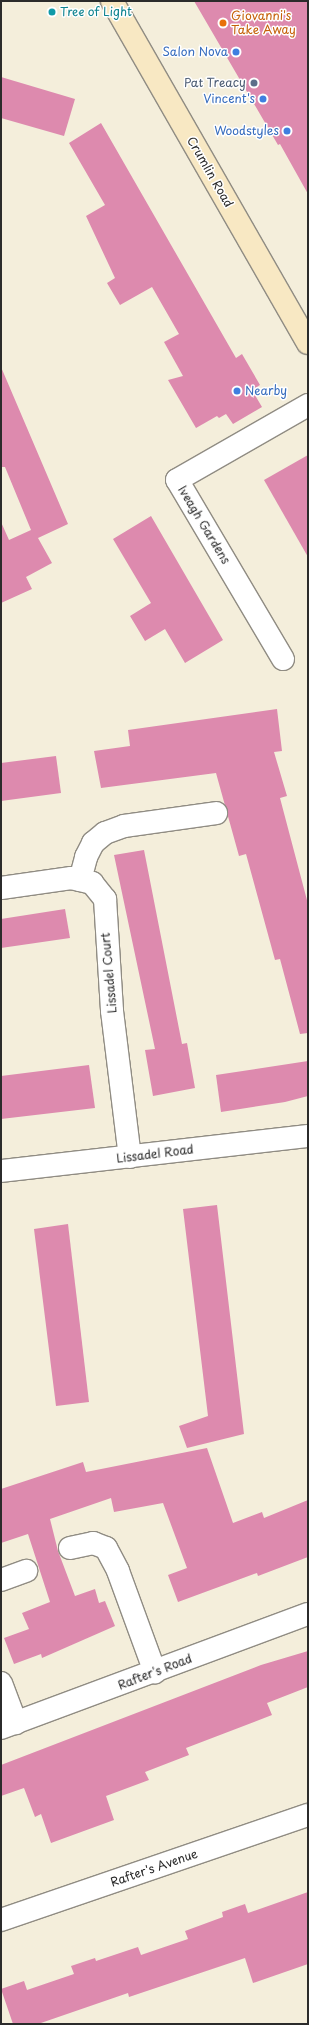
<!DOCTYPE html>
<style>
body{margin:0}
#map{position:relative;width:309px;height:2025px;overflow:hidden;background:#f4eedb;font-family:"Playpen Sans",sans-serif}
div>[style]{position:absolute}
.building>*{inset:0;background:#dd8aae}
.roads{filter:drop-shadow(1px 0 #908c83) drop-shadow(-1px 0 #908c83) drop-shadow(0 1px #908c83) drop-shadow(0 -1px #908c83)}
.street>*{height:22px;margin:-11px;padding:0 11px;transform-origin:11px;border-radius:11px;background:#fff}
.secondary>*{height:22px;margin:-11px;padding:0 11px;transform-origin:11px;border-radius:11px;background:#f8e8c3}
.dots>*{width:11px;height:11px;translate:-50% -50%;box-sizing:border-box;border:2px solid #fff;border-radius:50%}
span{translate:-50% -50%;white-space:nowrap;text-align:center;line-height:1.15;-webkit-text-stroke:3px #fff;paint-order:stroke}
.culture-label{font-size:12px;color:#0d838f}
.left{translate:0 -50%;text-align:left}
.food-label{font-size:12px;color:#c56008}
.shop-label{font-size:12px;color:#366cbe}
.right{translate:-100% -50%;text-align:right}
.service-label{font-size:12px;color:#4e5e75}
.street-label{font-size:12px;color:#2b2b2b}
.frame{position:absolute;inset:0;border:2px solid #2b2b2b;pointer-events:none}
</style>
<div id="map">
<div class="building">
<div style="clip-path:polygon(194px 1px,308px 1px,308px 194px,280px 144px,278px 145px)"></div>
<div style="clip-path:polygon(1px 77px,75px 99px,64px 136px,1px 118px)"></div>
<div style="clip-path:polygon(101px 123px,236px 358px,242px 354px,260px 385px,252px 390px,262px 407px,233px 424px,226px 414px,219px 418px,217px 416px,196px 428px,168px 380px,183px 376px,164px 342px,179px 334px,152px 287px,120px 305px,107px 283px,115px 278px,86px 216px,105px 205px,69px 143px)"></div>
<div style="clip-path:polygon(1px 367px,68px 524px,38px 538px,52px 563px,26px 577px,32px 589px,1px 603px,1px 522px,9px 540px,31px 530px,5px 467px,1px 467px)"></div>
<div style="clip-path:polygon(308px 455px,308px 557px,264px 480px)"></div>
<div style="clip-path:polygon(151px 516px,223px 640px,185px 663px,165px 629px,145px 641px,130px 616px,151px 603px,113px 539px)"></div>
<div style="clip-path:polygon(277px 709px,282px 751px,274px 752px,287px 796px,280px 798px,308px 904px,308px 1033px,300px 1034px,280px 959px,275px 960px,246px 854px,239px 856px,216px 773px,101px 788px,94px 751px,130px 746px,128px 730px)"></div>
<div style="clip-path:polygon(56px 756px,61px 793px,1px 801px,1px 763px)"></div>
<div style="clip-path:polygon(144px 850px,182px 1044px,187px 1043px,195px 1088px,153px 1096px,145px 1050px,155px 1049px,114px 855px)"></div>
<div style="clip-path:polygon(65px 909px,70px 938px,1px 948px,1px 919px)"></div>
<div style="clip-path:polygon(308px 1061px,308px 1096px,285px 1102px,221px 1112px,216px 1075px)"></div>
<div style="clip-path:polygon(89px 1065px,95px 1108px,1px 1119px,1px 1076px)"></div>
<div style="clip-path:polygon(217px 1205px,244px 1434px,187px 1448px,179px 1426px,208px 1416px,183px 1209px)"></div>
<div style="clip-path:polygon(68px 1224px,89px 1402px,56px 1406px,34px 1229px)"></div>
<div style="clip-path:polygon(207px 1448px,233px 1523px,262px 1512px,264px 1518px,308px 1500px,308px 1557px,258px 1576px,257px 1573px,178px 1602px,168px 1575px,187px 1568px,163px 1503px,114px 1512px,111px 1498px,50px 1519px,58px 1551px,75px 1596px,95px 1589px,99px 1603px,105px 1601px,115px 1626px,42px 1658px,41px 1654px,14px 1664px,4px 1638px,29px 1629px,22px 1613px,50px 1602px,28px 1534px,1px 1543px,1px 1489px,83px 1462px,86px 1472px)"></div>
<div style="clip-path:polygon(308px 1651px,308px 1687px,267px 1703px,272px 1715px,186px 1748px,189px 1755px,145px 1772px,149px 1780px,106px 1796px,114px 1820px,51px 1843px,41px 1814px,35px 1817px,24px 1788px,1px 1796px,1px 1765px,261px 1665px)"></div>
<div style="clip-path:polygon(308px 1892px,308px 1964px,253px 1983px,245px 1958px,129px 1997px,128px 1993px,38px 2024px,13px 2024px,1px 1989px,24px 1981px,27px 1990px,74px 1974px,71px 1966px,95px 1958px,96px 1961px,138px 1947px,141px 1955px,188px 1939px,185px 1931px,223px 1917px,222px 1912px,245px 1904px,248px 1913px)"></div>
</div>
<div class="roads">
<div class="street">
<div style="left:283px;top:659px;width:208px;rotate:-120.6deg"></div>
<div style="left:177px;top:480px;width:151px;rotate:-29.8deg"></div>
<div style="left:80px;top:880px;width:24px;rotate:-75deg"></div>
<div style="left:86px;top:857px;width:16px;rotate:-63deg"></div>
<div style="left:93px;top:843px;width:16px;rotate:-40deg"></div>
<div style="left:105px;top:833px;width:20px;rotate:-20deg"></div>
<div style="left:124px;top:826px;width:93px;rotate:-8deg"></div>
<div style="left:1px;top:888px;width:71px;rotate:-8.1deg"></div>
<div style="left:71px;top:878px;width:22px;rotate:13deg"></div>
<div style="left:92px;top:883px;width:21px;rotate:51deg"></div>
<div style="left:105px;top:899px;width:112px;rotate:86.4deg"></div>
<div style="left:112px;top:1011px;width:147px;rotate:83deg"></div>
<div style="left:1px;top:1171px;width:309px;rotate:-6.5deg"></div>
<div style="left:70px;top:1548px;width:24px;rotate:-12deg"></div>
<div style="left:93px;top:1543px;width:14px;rotate:21deg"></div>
<div style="left:106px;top:1548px;width:26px;rotate:62deg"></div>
<div style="left:118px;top:1571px;width:108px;rotate:69.9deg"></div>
<div style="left:1px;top:1580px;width:27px;rotate:-20deg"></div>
<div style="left:1px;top:1683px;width:43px;rotate:69.4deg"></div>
<div style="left:1px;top:1728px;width:327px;rotate:-20.4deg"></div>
<div style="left:1px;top:1920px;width:324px;rotate:-18.9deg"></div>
</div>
<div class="secondary">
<div style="left:112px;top:1px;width:394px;rotate:60.2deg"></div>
</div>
</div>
<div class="dots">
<div style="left:52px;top:12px;background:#0f9aa8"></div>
<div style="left:223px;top:23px;background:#e8710a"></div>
<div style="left:236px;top:52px;background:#3f7fe0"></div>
<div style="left:254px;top:83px;background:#5c6f8a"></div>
<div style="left:263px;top:99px;background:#3f7fe0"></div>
<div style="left:287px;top:131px;background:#3f7fe0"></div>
<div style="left:237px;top:391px;background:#3f7fe0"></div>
</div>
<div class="culture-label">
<span class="left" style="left:60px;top:12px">Tree of Light</span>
</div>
<div class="food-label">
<span class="left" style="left:231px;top:23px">Giovanni's<br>Take Away</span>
</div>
<div class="shop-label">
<span class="right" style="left:228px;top:52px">Salon Nova</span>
<span class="right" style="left:255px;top:99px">Vincent's</span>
<span class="right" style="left:279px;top:131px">Woodstyles</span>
<span class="left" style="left:245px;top:391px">Nearby</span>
</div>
<div class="service-label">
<span class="right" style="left:246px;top:83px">Pat Treacy</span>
</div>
<div class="street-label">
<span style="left:210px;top:172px;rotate:60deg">Crumlin Road</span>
<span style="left:204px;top:525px;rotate:59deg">Iveagh Gardens</span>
<span style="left:109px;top:973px;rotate:-95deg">Lissadel Court</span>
<span style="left:155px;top:1154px;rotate:-7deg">Lissadel Road</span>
<span style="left:155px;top:1672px;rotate:-21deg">Rafter's Road</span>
<span style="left:154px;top:1868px;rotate:-19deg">Rafter's Avenue</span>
</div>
<div class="frame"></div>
</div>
